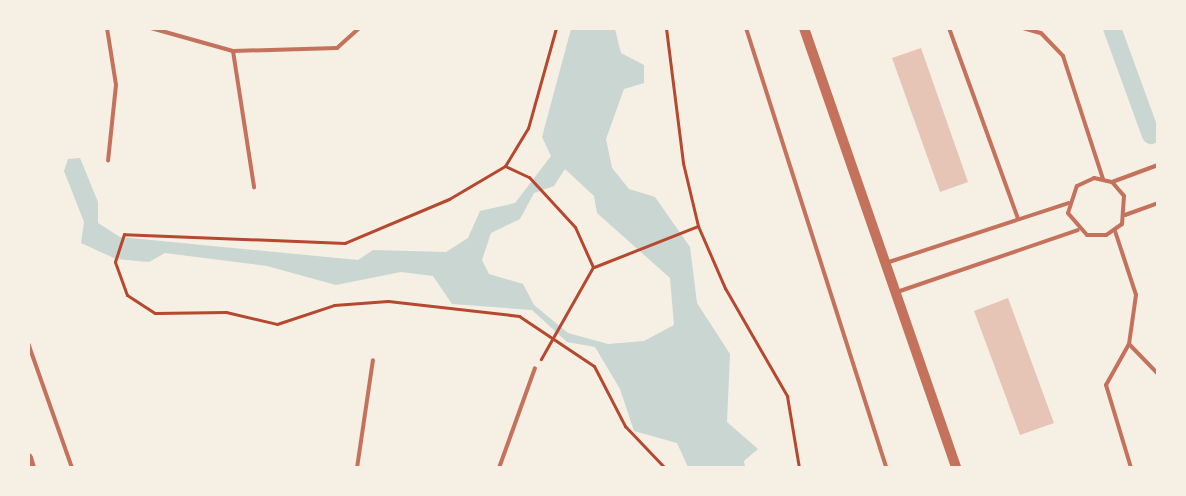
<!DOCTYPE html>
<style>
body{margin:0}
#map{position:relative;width:1186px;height:496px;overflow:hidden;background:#f6efe4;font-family:"Varela Round",sans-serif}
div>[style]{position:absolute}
.water>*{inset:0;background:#c9d6d2}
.canal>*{height:18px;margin:-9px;padding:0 9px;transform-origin:9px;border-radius:9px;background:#c9d6d2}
.building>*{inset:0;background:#e6c5b7}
.path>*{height:3px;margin:-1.5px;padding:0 1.5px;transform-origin:1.5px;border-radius:1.5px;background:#b5482f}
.service>*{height:4px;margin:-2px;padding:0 2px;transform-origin:2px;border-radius:2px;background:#c5725c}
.tertiary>*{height:10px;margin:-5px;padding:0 5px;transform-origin:5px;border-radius:5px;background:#c5725c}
span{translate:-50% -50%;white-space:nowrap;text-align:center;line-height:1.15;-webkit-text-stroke:4.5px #f6efe4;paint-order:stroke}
.frame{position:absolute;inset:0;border:30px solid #f6efe4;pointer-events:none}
</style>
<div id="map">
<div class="water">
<div style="clip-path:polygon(evenodd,571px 29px,615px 29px,621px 53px,644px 65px,644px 83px,624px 89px,606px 139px,612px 168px,629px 189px,655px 197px,690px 247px,697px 303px,730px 354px,727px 422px,758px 449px,744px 461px,745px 467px,688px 467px,677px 443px,634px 431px,620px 389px,595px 347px,567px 342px,532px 310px,452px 304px,433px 276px,401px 272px,336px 285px,267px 266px,165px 253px,149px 262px,116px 259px,81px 243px,84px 222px,64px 171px,68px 159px,80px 158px,98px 202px,98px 223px,120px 237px,358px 260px,373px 250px,446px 252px,468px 238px,480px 211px,515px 203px,551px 156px,542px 137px,571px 29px,565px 169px,594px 196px,597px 213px,670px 278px,674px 325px,644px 341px,608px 344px,568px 333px,534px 305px,523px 284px,489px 274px,482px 260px,491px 233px,520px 219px,534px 193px,554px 186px,565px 169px)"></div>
</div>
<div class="canal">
<div style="left:1112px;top:28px;width:114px;rotate:70deg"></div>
</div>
<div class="building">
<div style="clip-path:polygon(921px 48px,968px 182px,940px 192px,892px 58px)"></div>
<div style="clip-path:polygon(1008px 298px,1054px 423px,1020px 435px,974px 311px)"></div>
</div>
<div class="path">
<div style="left:556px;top:28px;width:104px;rotate:105.6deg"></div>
<div style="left:528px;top:128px;width:44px;rotate:121.2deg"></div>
<div style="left:505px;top:166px;width:65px;rotate:149.5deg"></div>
<div style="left:449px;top:199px;width:113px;rotate:157.1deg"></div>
<div style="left:345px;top:243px;width:221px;rotate:-177.7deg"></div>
<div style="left:124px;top:234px;width:29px;rotate:108deg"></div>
<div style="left:115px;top:262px;width:35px;rotate:70deg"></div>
<div style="left:127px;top:295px;width:33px;rotate:33deg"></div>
<div style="left:155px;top:313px;width:71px;rotate:-0.8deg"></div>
<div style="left:226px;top:312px;width:52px;rotate:13.2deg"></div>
<div style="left:277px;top:324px;width:60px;rotate:-18.4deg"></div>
<div style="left:334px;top:305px;width:54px;rotate:-4.2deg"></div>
<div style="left:388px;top:301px;width:132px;rotate:6.5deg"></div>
<div style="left:519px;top:316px;width:90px;rotate:33.7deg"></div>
<div style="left:594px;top:366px;width:68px;rotate:62.7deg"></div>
<div style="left:625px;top:426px;width:58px;rotate:46.4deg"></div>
<div style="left:666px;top:28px;width:136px;rotate:82.8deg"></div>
<div style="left:683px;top:163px;width:65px;rotate:76.6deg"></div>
<div style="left:698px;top:226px;width:68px;rotate:66.5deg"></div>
<div style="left:725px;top:288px;width:125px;rotate:60.1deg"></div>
<div style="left:787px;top:396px;width:73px;rotate:80.5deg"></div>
<div style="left:505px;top:166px;width:26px;rotate:25deg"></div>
<div style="left:529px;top:177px;width:68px;rotate:47.4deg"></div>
<div style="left:575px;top:227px;width:44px;rotate:65.8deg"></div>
<div style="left:593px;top:267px;width:106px;rotate:119.5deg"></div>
<div style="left:594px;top:267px;width:112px;rotate:-21.5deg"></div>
</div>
<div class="service">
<div style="left:107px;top:28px;width:58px;rotate:81deg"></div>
<div style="left:116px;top:85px;width:76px;rotate:96deg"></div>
<div style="left:151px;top:28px;width:85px;rotate:15.7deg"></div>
<div style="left:233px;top:51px;width:104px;rotate:-1.7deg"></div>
<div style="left:337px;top:48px;width:30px;rotate:-42deg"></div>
<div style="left:746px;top:28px;width:462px;rotate:72.3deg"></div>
<div style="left:949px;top:28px;width:203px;rotate:70.1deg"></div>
<div style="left:1023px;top:28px;width:19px;rotate:16deg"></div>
<div style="left:1041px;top:33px;width:32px;rotate:46deg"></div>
<div style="left:1063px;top:56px;width:129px;rotate:72deg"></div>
<div style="left:233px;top:51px;width:138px;rotate:81.2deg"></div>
<div style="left:1112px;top:182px;width:18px;rotate:49deg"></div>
<div style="left:1124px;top:196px;width:28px;rotate:94deg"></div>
<div style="left:1122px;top:224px;width:19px;rotate:145deg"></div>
<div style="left:1106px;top:235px;width:19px;rotate:180deg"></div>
<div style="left:1087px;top:235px;width:29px;rotate:-131deg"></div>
<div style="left:1068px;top:213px;width:28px;rotate:-72deg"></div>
<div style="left:1077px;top:186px;width:19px;rotate:-25deg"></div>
<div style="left:1094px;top:178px;width:18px;rotate:13deg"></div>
<div style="left:1112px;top:182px;width:49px;rotate:-20.3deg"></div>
<div style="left:1125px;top:215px;width:35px;rotate:-20deg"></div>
<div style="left:1115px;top:231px;width:67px;rotate:71.8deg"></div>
<div style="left:1136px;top:295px;width:49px;rotate:98.1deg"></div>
<div style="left:1129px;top:344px;width:47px;rotate:119.3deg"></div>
<div style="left:1106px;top:385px;width:87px;rotate:73.2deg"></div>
<div style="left:886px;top:263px;width:192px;rotate:-18.2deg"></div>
<div style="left:897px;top:292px;width:191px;rotate:-18.9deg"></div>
<div style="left:28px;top:343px;width:133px;rotate:70.6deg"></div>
<div style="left:1129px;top:344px;width:42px;rotate:46deg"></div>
<div style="left:357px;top:468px;width:109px;rotate:-81.6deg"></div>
<div style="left:499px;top:468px;width:106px;rotate:-70.2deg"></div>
</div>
<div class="tertiary">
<div style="left:804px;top:28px;width:466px;rotate:70.9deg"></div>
<div style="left:28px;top:458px;width:10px;rotate:73deg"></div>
</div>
<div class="frame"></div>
</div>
